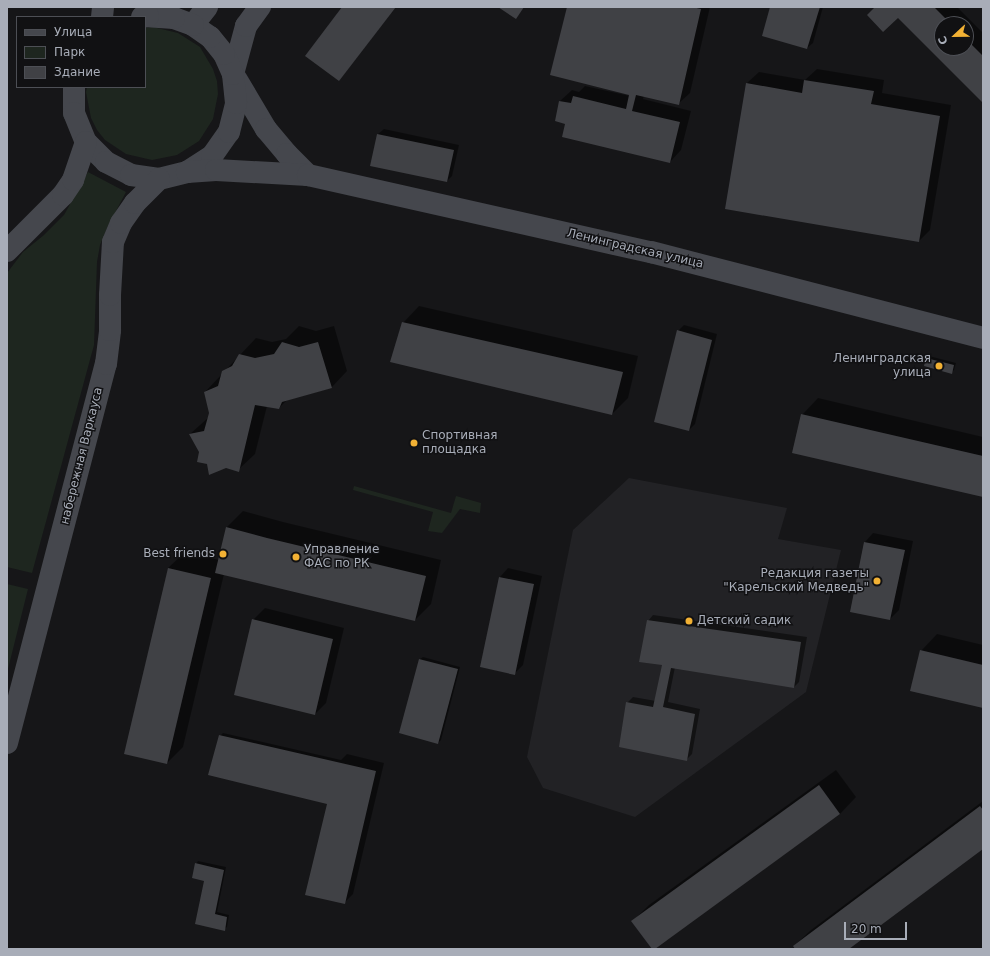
<!DOCTYPE html>
<meta charset="utf-8">
<style>
body{margin:0}
#map{position:relative;width:990px;height:956px;overflow:hidden;background:#161618;font-family:"DejaVu Sans",sans-serif}
div>[style]{position:absolute}
.built>*{inset:0;background:#222225}
.green>*{inset:0;background:#1e261f}
.shadow>*{inset:0;background:#0007}
.building>*{inset:0;background:#404145}
.secondary>*{height:22px;margin:-11px;padding:0 11px;transform-origin:11px;border-radius:11px;background:#45474d}
.dots>*{width:11px;height:11px;translate:-50% -50%;box-sizing:border-box;border:2px solid #111113;border-radius:50%}
span{translate:-50% -50%;white-space:nowrap;text-align:center;line-height:1.15;-webkit-text-stroke:3px #111113;paint-order:stroke}
.street-label{font-size:12px;color:#a8adb8}
.poi-label{font-size:12px;color:#a8adb8}
.right{translate:-100% -50%;text-align:right}
.left{translate:0 -50%;text-align:left}
.frame{position:absolute;inset:0;border:8px solid #a8adb8;pointer-events:none}
.legend{position:absolute;left:16px;top:16px;width:130px;height:72px;box-sizing:border-box;background:#111113;border:1px solid #4d4f55;margin:0;padding:5px 7px;list-style:none;font-size:12px;color:#a8adb8}
.legend li{display:flex;align-items:center;gap:8px;height:20px}
.legend b{width:20px;border:1px solid #4d4f55}
.north{position:absolute;left:934px;top:16px;width:40px;height:40px;box-sizing:border-box;background:#111113;border:1px solid #4d4f55;border-radius:50%;rotate:248deg;font-size:11px;font-weight:700;line-height:16px;text-align:center;color:#a8adb8}
.north::after{content:'';display:block;margin:auto;width:14px;height:18px;background:#f2b134;clip-path:polygon(50% 0,100% 100%,50% 72%,0 100%)}
.scale{position:absolute;left:844px;top:922px;width:63px;height:18px;box-sizing:border-box;border:2px solid #a8adb8;border-top:0;padding-left:5px;font-size:12px;line-height:14px;white-space:nowrap;color:#a8adb8;-webkit-text-stroke:3px #111113;paint-order:stroke}
</style>
<div id="map">
<div class="built">
<div style="clip-path:polygon(629px 478px,787px 508px,778px 539px,841px 550px,806px 692px,635px 817px,543px 788px,527px 757px,573px 530px)"></div>
</div>
<div class="green">
<div style="clip-path:polygon(153px 27px,178px 33px,200px 47px,213px 69px,217px 81px,218px 94px,213px 119px,199px 141px,177px 155px,152px 160px,126px 154px,105px 140px,97px 130px,91px 118px,86px 92px,87px 87px,145px 87px,145px 28px)"></div>
<div style="clip-path:polygon(88px 172px,126px 192px,108px 226px,100px 245px,97px 262px,94px 345px,32px 573px,7px 567px,7px 273px,23px 252px,44px 235px,64px 215px)"></div>
<div style="clip-path:polygon(354px 486px,451px 513px,456px 496px,481px 503px,480px 513px,460px 509px,442px 533px,428px 531px,433px 512px,353px 490px)"></div>
<div style="clip-path:polygon(7px 584px,28px 589px,7px 673px)"></div>
</div>
<div class="shadow">
<div style="clip-path:polygon(343px 7px,396px 7px,339px 80px)"></div>
<div style="clip-path:polygon(568px 7px,710px 7px,690px 93px,678px 104px,644px 96px,643px 99px,691px 111px,681px 150px,670px 162px,556px 120px,560px 101px,572px 90px,579px 92px,585px 86px,630px 96px)"></div>
<div style="clip-path:polygon(771px 7px,823px 7px,813px 43px,807px 48px)"></div>
<div style="clip-path:polygon(evenodd,876px 7px,957px 7px,983px 33px,983px 102px,898px 16px,876px 7px,942px 24px,966px 24px,966px 48px,942px 48px,942px 24px)"></div>
<div style="clip-path:polygon(817px 69px,884px 80px,882px 93px,951px 105px,930px 230px,919px 241px,747px 83px,759px 72px,805px 80px)"></div>
<div style="clip-path:polygon(384px 129px,459px 145px,452px 176px,447px 181px,378px 134px)"></div>
<div style="clip-path:polygon(419px 306px,638px 356px,628px 398px,612px 414px,403px 323px)"></div>
<div style="clip-path:polygon(684px 325px,717px 334px,695px 424px,689px 430px,678px 331px)"></div>
<div style="clip-path:polygon(299px 326px,316px 331px,334px 326px,347px 371px,331px 388px,287px 400px,279px 408px,267px 406px,255px 454px,238px 470px,207px 464px,190px 434px,209px 417px,210px 414px,205px 392px,256px 338px,272px 342px,286px 339px)"></div>
<div style="clip-path:polygon(929px 356px,956px 363px,954px 370px,952px 372px,927px 359px)"></div>
<div style="clip-path:polygon(818px 398px,983px 437px,983px 496px,802px 415px)"></div>
<div style="clip-path:polygon(243px 511px,283px 522px,441px 560px,431px 604px,415px 620px,224px 574px,183px 747px,167px 763px,168px 568px,185px 552px,219px 560px,227px 527px)"></div>
<div style="clip-path:polygon(873px 533px,913px 541px,899px 610px,890px 619px,851px 611px,865px 542px)"></div>
<div style="clip-path:polygon(508px 568px,542px 576px,523px 665px,514px 674px,481px 667px,500px 577px)"></div>
<div style="clip-path:polygon(265px 608px,344px 628px,326px 703px,315px 714px,253px 620px)"></div>
<div style="clip-path:polygon(653px 615px,807px 637px,799px 682px,794px 687px,675px 667px,668px 702px,700px 709px,692px 754px,686px 760px,627px 703px,633px 697px,656px 701px,663px 664px,648px 621px)"></div>
<div style="clip-path:polygon(937px 634px,983px 645px,983px 707px,921px 651px)"></div>
<div style="clip-path:polygon(423px 657px,460px 667px,441px 740px,438px 743px,420px 659px)"></div>
<div style="clip-path:polygon(223px 733px,341px 760px,347px 754px,384px 763px,353px 894px,344px 903px,329px 800px,220px 736px)"></div>
<div style="clip-path:polygon(836px 770px,856px 797px,840px 814px,653px 949px,633px 921px,649px 905px)"></div>
<div style="clip-path:polygon(983px 801px,983px 848px,848px 949px,797px 949px,794px 946px,811px 930px)"></div>
<div style="clip-path:polygon(198px 861px,226px 867px,217px 912px,229px 915px,227px 927px,224px 929px,196px 923px,205px 880px,196px 864px)"></div>
</div>
<div class="building">
<div style="clip-path:polygon(342px 7px,396px 7px,339px 81px,305px 56px)"></div>
<div style="clip-path:polygon(498px 7px,524px 7px,516px 19px)"></div>
<div style="clip-path:polygon(567px 7px,692px 7px,701px 9px,679px 105px,636px 95px,632px 111px,680px 122px,670px 163px,562px 137px,565px 124px,555px 121px,559px 101px,571px 103px,573px 96px,626px 109px,629px 95px,550px 75px)"></div>
<div style="clip-path:polygon(770px 7px,820px 7px,807px 49px,762px 36px)"></div>
<div style="clip-path:polygon(875px 7px,934px 7px,951px 24px,942px 24px,942px 48px,966px 48px,966px 39px,983px 56px,983px 103px,898px 18px,883px 32px,867px 15px)"></div>
<div style="clip-path:polygon(804px 80px,874px 91px,871px 104px,940px 116px,919px 242px,725px 209px,746px 83px,802px 93px)"></div>
<div style="clip-path:polygon(377px 134px,454px 150px,447px 182px,370px 166px)"></div>
<div style="clip-path:polygon(402px 322px,623px 372px,612px 415px,390px 362px)"></div>
<div style="clip-path:polygon(677px 330px,712px 340px,689px 431px,654px 422px)"></div>
<div style="clip-path:polygon(282px 342px,299px 347px,318px 342px,332px 388px,282px 402px,279px 409px,255px 405px,239px 472px,226px 468px,209px 475px,207px 464px,197px 462px,199px 452px,189px 434px,204px 431px,209px 413px,204px 392px,218px 386px,222px 371px,232px 366px,239px 354px,255px 358px,274px 354px)"></div>
<div style="clip-path:polygon(926px 358px,954px 365px,952px 374px,924px 366px)"></div>
<div style="clip-path:polygon(801px 414px,983px 456px,983px 497px,792px 453px)"></div>
<div style="clip-path:polygon(226px 527px,267px 538px,426px 576px,415px 621px,215px 573px)"></div>
<div style="clip-path:polygon(864px 542px,905px 550px,890px 620px,850px 612px)"></div>
<div style="clip-path:polygon(168px 568px,211px 578px,167px 764px,124px 754px)"></div>
<div style="clip-path:polygon(499px 577px,534px 584px,515px 675px,480px 667px)"></div>
<div style="clip-path:polygon(252px 619px,333px 639px,315px 715px,234px 695px)"></div>
<div style="clip-path:polygon(647px 620px,801px 642px,794px 688px,671px 668px,663px 707px,695px 714px,687px 761px,619px 747px,626px 702px,653px 707px,662px 665px,639px 662px)"></div>
<div style="clip-path:polygon(920px 650px,983px 665px,983px 708px,910px 691px)"></div>
<div style="clip-path:polygon(419px 659px,458px 669px,438px 744px,399px 733px)"></div>
<div style="clip-path:polygon(219px 735px,376px 771px,345px 904px,305px 895px,327px 804px,208px 775px)"></div>
<div style="clip-path:polygon(819px 785px,840px 814px,655px 949px,652px 949px,631px 921px)"></div>
<div style="clip-path:polygon(980px 806px,983px 810px,983px 849px,849px 949px,795px 949px,793px 946px)"></div>
<div style="clip-path:polygon(195px 863px,224px 870px,215px 914px,227px 917px,225px 931px,195px 924px,204px 881px,192px 878px)"></div>
</div>
<div class="secondary">
<div style="left:102px;top:17px;width:10px;rotate:-84deg"></div>
<div style="left:193px;top:25px;width:23px;rotate:-52deg"></div>
<div style="left:233px;top:74px;width:50px;rotate:-74.8deg"></div>
<div style="left:246px;top:26px;width:24px;rotate:-54deg"></div>
<div style="left:237px;top:80px;width:57px;rotate:59.4deg"></div>
<div style="left:266px;top:129px;width:33px;rotate:50deg"></div>
<div style="left:287px;top:154px;width:30px;rotate:45deg"></div>
<div style="left:74px;top:87px;width:26px;rotate:90deg"></div>
<div style="left:74px;top:113px;width:31px;rotate:68deg"></div>
<div style="left:86px;top:142px;width:28px;rotate:45deg"></div>
<div style="left:106px;top:162px;width:28px;rotate:27deg"></div>
<div style="left:131px;top:175px;width:28px;rotate:8deg"></div>
<div style="left:159px;top:179px;width:29px;rotate:-14deg"></div>
<div style="left:187px;top:172px;width:30px;rotate:-33deg"></div>
<div style="left:212px;top:156px;width:29px;rotate:-55deg"></div>
<div style="left:229px;top:132px;width:30px;rotate:-76deg"></div>
<div style="left:236px;top:103px;width:29px;rotate:-96deg"></div>
<div style="left:233px;top:74px;width:22px;rotate:-114deg"></div>
<div style="left:224px;top:54px;width:22px;rotate:-129deg"></div>
<div style="left:210px;top:37px;width:21px;rotate:-145deg"></div>
<div style="left:193px;top:25px;width:20px;rotate:-160deg"></div>
<div style="left:174px;top:18px;width:26px;rotate:-176deg"></div>
<div style="left:148px;top:16px;width:6px;rotate:171deg"></div>
<div style="left:187px;top:172px;width:29px;rotate:-4deg"></div>
<div style="left:216px;top:170px;width:92px;rotate:3.1deg"></div>
<div style="left:308px;top:175px;width:352px;rotate:12.7deg"></div>
<div style="left:651px;top:252px;width:343px;rotate:14.5deg"></div>
<div style="left:7px;top:251px;width:79px;rotate:-45deg"></div>
<div style="left:63px;top:195px;width:18px;rotate:-56deg"></div>
<div style="left:73px;top:180px;width:40px;rotate:-71.1deg"></div>
<div style="left:7px;top:743px;width:392px;rotate:-75.4deg"></div>
<div style="left:106px;top:364px;width:34px;rotate:-83deg"></div>
<div style="left:110px;top:330px;width:35px;rotate:-90deg"></div>
<div style="left:110px;top:295px;width:53px;rotate:-86.8deg"></div>
<div style="left:113px;top:242px;width:21px;rotate:-67deg"></div>
<div style="left:121px;top:223px;width:24px;rotate:-55deg"></div>
<div style="left:135px;top:203px;width:34px;rotate:-45deg"></div>
</div>
<div class="dots">
<div style="left:939px;top:366px;background:#f2b134"></div>
<div style="left:414px;top:443px;background:#f2b134"></div>
<div style="left:223px;top:554px;background:#f2b134"></div>
<div style="left:296px;top:557px;background:#f2b134"></div>
<div style="left:877px;top:581px;background:#f2b134"></div>
<div style="left:689px;top:621px;background:#f2b134"></div>
</div>
<div class="street-label">
<span style="left:635px;top:249px;rotate:13deg">Ленинградская улица</span>
<span style="left:82px;top:456px;rotate:-76deg">набережная Варкауса</span>
</div>
<div class="poi-label">
<span class="right" style="left:931px;top:366px">Ленинградская<br>улица</span>
<span class="left" style="left:422px;top:443px">Спортивная<br>площадка</span>
<span class="left" style="left:304px;top:557px">Управление<br>ФАС по РК</span>
<span class="right" style="left:215px;top:554px">Best friends</span>
<span class="right" style="left:869px;top:581px">Редакция газеты<br>"Карельский Медведь"</span>
<span class="left" style="left:697px;top:621px">Детский садик</span>
</div>
<div class="frame"></div>
<ul class="legend">
<li><b style="height:5px;background:#45474d"></b>Улица</li>
<li><b style="height:11px;background:#1e261f"></b>Парк</li>
<li><b style="height:11px;background:#404145"></b>Здание</li>
</ul>
<div class="north">С</div>
<div class="scale">20 m</div>
</div>
